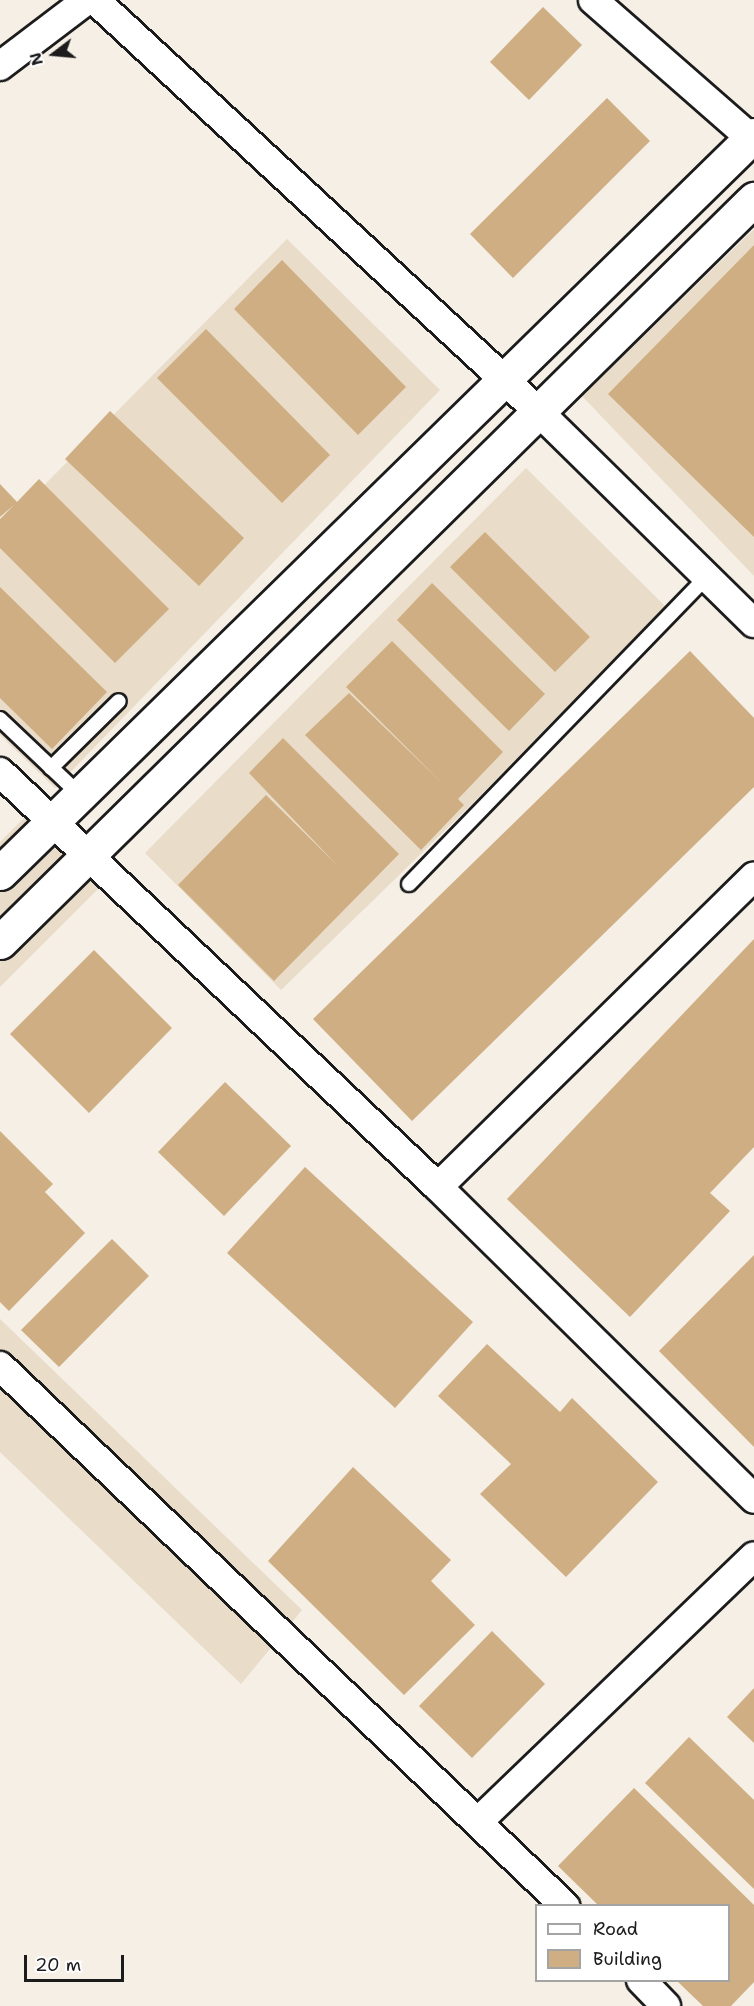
<!DOCTYPE html>
<style>
body{margin:0}
#map{position:relative;width:754px;height:2006px;overflow:hidden;background:#f5efe6;font-family:"Shantell Sans",sans-serif}
div>[style]{position:absolute}
.built>*{inset:0;background:#e9dcc8}
.building>*{inset:0;background:#ceae82}
.roads{filter:drop-shadow(2px 0 #1c1c1c) drop-shadow(-2px 0 #1c1c1c) drop-shadow(0 2px #1c1c1c) drop-shadow(0 -2px #1c1c1c)}
.service>*{height:14px;margin:-7px;padding:0 7px;transform-origin:7px;border-radius:7px;background:#fff}
.minor>*{height:28px;margin:-14px;padding:0 14px;transform-origin:14px;border-radius:14px;background:#fff}
.tertiary>*{height:33px;margin:-16.5px;padding:0 16.5px;transform-origin:16.5px;border-radius:16.5px;background:#fff}
span{translate:-50% -50%;white-space:nowrap;text-align:center;line-height:1.15;-webkit-text-stroke:4.5px #fff;paint-order:stroke}
.legend{position:absolute;left:535px;top:1904px;width:195px;height:78px;box-sizing:border-box;background:#fff;border:2px solid #a4a4a4;margin:0;padding:8px 10px;list-style:none;font-size:18px;color:#1c1c1c}
.legend li{display:flex;align-items:center;gap:12px;height:30px}
.legend b{width:30px;border:2px solid #a4a4a4}
.north{position:absolute;left:24px;top:24px;width:60px;height:60px;-webkit-text-stroke:4px #fff;paint-order:stroke;rotate:254deg;font-size:16px;font-weight:700;line-height:24px;text-align:center;color:#1c1c1c}
.north::after{content:'';display:block;margin:auto;width:21px;height:27px;background:#1c1c1c;clip-path:polygon(50% 0,100% 100%,50% 72%,0 100%)}
.scale{position:absolute;left:24px;top:1955px;width:100px;height:27px;box-sizing:border-box;border:3px solid #1c1c1c;border-top:0;padding-left:8px;font-size:18px;line-height:21px;white-space:nowrap;color:#1c1c1c;-webkit-text-stroke:4px #fff;paint-order:stroke}
</style>
<div id="map">
<div class="built">
<div style="clip-path:polygon(754px 229px,754px 576px,582px 396px)"></div>
<div style="clip-path:polygon(287px 239px,440px 390px,55px 788px,0 735px,0 530px)"></div>
<div style="clip-path:polygon(526px 468px,665px 606px,471px 805px,281px 990px,145px 853px)"></div>
<div style="clip-path:polygon(30px 812px,104px 883px,0 987px,0 842px)"></div>
<div style="clip-path:polygon(0 1319px,302px 1610px,241px 1684px,0 1452px)"></div>
</div>
<div class="building">
<div style="clip-path:polygon(543px 7px,582px 45px,529px 100px,490px 62px)"></div>
<div style="clip-path:polygon(607px 98px,650px 141px,513px 278px,470px 234px)"></div>
<div style="clip-path:polygon(754px 245px,754px 537px,608px 394px)"></div>
<div style="clip-path:polygon(282px 260px,406px 387px,358px 435px,234px 309px)"></div>
<div style="clip-path:polygon(206px 329px,330px 455px,282px 503px,157px 378px)"></div>
<div style="clip-path:polygon(110px 411px,244px 538px,199px 586px,65px 459px)"></div>
<div style="clip-path:polygon(39px 479px,169px 609px,115px 663px,0 548px,0 519px,14px 505px,0 517px,0 484px,17px 502px)"></div>
<div style="clip-path:polygon(485px 532px,590px 637px,555px 672px,450px 567px)"></div>
<div style="clip-path:polygon(432px 583px,545px 694px,509px 731px,397px 620px)"></div>
<div style="clip-path:polygon(0 587px,107px 692px,52px 749px,0 698px)"></div>
<div style="clip-path:polygon(392px 641px,503px 752px,458px 799px,464px 805px,421px 850px,305px 735px,349px 693px,442px 783px,346px 687px)"></div>
<div style="clip-path:polygon(690px 651px,754px 718px,754px 787px,412px 1121px,313px 1019px)"></div>
<div style="clip-path:polygon(283px 738px,399px 854px,274px 981px,178px 885px,266px 795px,338px 866px,249px 773px)"></div>
<div style="clip-path:polygon(754px 939px,754px 1147px,710px 1193px,730px 1211px,630px 1317px,507px 1199px)"></div>
<div style="clip-path:polygon(94px 950px,172px 1028px,89px 1113px,10px 1034px)"></div>
<div style="clip-path:polygon(225px 1082px,291px 1146px,224px 1216px,158px 1152px)"></div>
<div style="clip-path:polygon(0 1131px,53px 1184px,45px 1192px,85px 1233px,9px 1311px,0 1302px)"></div>
<div style="clip-path:polygon(305px 1167px,473px 1322px,395px 1408px,227px 1253px)"></div>
<div style="clip-path:polygon(112px 1239px,149px 1276px,59px 1367px,21px 1330px)"></div>
<div style="clip-path:polygon(754px 1255px,754px 1447px,659px 1351px)"></div>
<div style="clip-path:polygon(487px 1344px,560px 1412px,572px 1398px,658px 1482px,566px 1577px,480px 1494px,511px 1464px,438px 1396px)"></div>
<div style="clip-path:polygon(353px 1467px,451px 1560px,431px 1581px,475px 1625px,404px 1695px,268px 1561px)"></div>
<div style="clip-path:polygon(492px 1631px,545px 1684px,472px 1758px,419px 1706px)"></div>
<div style="clip-path:polygon(754px 1688px,754px 1743px,727px 1717px)"></div>
<div style="clip-path:polygon(689px 1737px,754px 1800px,754px 1889px,645px 1783px)"></div>
<div style="clip-path:polygon(634px 1788px,754px 1905px,754px 1982px,731px 2006px,703px 2006px,676px 1980px,728px 1980px,728px 1906px,599px 1906px,558px 1866px)"></div>
</div>
<div class="roads">
<div class="service">
<div style="left:0;top:719px;width:108px;rotate:43.5deg"></div>
<div style="left:51px;top:768px;width:95px;rotate:-44.6deg"></div>
<div style="left:409px;top:884px;width:428px;rotate:-45.9deg"></div>
</div>
<div class="minor">
<div style="left:95px;top:0;width:606px;rotate:42.86deg"></div>
<div style="left:539px;top:412px;width:301px;rotate:44.5deg"></div>
<div style="left:593px;top:0;width:214px;rotate:41.2deg"></div>
<div style="left:0;top:66px;width:109px;rotate:-37.2deg"></div>
<div style="left:0;top:772px;width:603px;rotate:43.46deg"></div>
<div style="left:438px;top:1187px;width:444px;rotate:44.6deg"></div>
<div style="left:438px;top:1187px;width:443px;rotate:-44.5deg"></div>
<div style="left:0;top:1366px;width:782px;rotate:43.7deg"></div>
<div style="left:480px;top:1820px;width:380px;rotate:-43.9deg"></div>
<div style="left:641px;top:1980px;width:36px;rotate:46deg"></div>
</div>
<div class="tertiary">
<div style="left:0;top:873px;width:1055px;rotate:-44.39deg"></div>
<div style="left:0;top:942px;width:1059px;rotate:-44.58deg"></div>
</div>
</div>
<ul class="legend">
<li><b style="height:8px;background:#fff"></b>Road</li>
<li><b style="height:16px;background:#ceae82"></b>Building</li>
</ul>
<div class="north">N</div>
<div class="scale">20 m</div>
</div>
